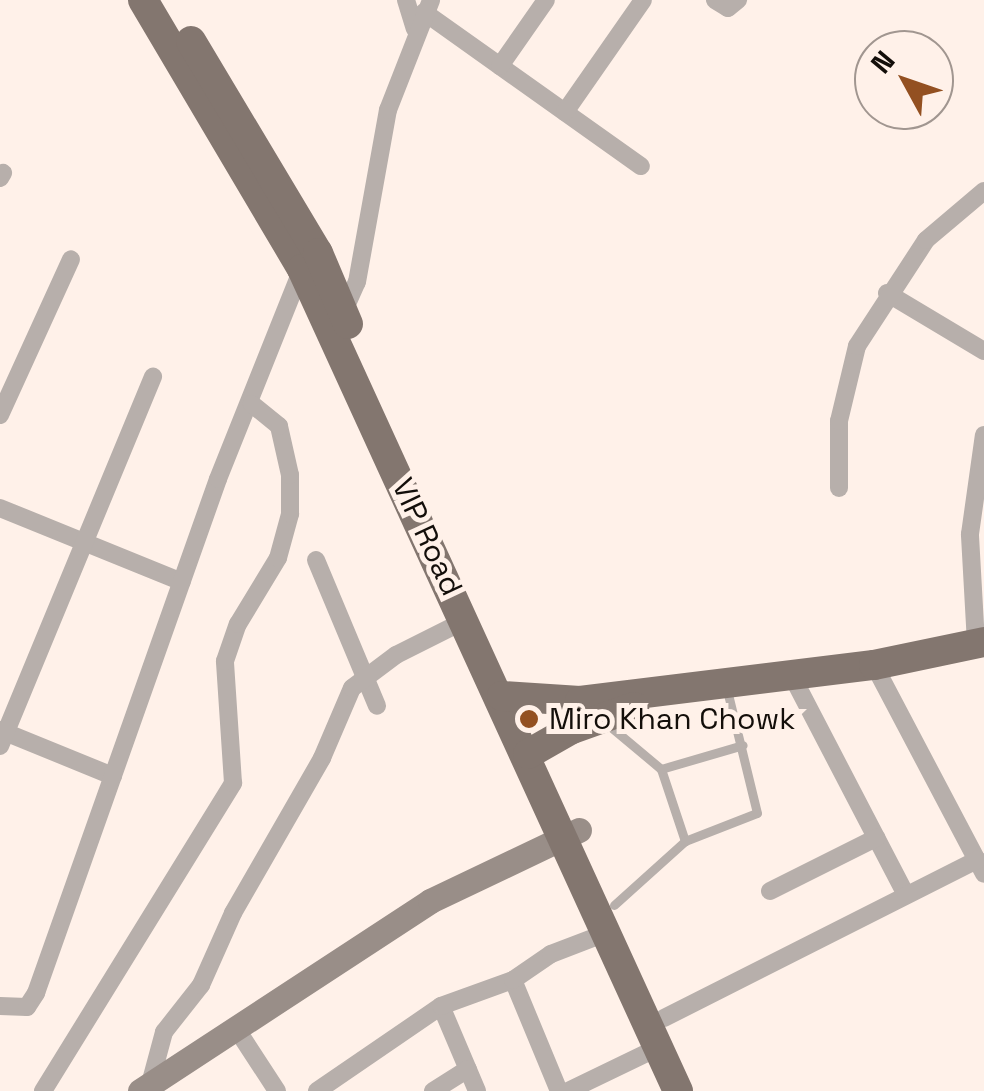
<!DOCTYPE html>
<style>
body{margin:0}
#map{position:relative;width:984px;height:1091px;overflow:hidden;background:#fff1e9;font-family:"Space Grotesk",sans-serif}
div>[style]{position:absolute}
.service>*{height:9px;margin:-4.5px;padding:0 4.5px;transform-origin:4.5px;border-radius:4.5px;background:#b7afab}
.minor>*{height:18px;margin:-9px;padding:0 9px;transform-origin:9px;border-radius:9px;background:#b7afab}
.secondary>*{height:25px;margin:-12.5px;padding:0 12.5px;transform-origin:12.5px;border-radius:12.5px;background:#998e88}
.primary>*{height:30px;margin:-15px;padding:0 15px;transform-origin:15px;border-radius:15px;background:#83766f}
.dots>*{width:28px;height:28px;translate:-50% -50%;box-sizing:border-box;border:5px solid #fff1e9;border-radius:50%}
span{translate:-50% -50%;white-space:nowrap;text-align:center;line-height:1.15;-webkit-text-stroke:10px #fff1e9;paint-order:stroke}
.street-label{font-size:30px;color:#130e0a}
.poi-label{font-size:30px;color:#130e0a}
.left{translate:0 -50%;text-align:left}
.north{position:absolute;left:854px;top:30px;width:100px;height:100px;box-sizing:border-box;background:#fff1e9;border:2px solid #a19690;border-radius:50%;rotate:310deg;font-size:28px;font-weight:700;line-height:40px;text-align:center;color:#130e0a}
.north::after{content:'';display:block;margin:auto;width:35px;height:45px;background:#935021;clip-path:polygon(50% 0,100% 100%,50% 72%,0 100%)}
</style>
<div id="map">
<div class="service">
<div style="left:606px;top:723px;width:72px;rotate:39.9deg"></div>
<div style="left:661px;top:769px;width:76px;rotate:71.6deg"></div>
<div style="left:661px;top:769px;width:85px;rotate:-16.3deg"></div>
<div style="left:614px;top:905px;width:96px;rotate:-42deg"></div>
<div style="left:685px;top:841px;width:77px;rotate:-21.3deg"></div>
<div style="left:757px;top:813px;width:127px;rotate:-103.7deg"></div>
</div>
<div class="minor">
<div style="left:406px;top:0;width:30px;rotate:73deg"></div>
<div style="left:715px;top:0;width:15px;rotate:32deg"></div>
<div style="left:728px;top:8px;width:13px;rotate:-39deg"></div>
<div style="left:424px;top:12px;width:266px;rotate:35.4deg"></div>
<div style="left:500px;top:66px;width:80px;rotate:-55.1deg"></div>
<div style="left:565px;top:112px;width:136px;rotate:-55.1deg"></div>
<div style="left:0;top:178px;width:6px;rotate:-59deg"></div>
<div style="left:887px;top:293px;width:113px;rotate:30.9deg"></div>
<div style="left:343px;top:313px;width:34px;rotate:-66deg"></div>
<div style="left:357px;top:282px;width:175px;rotate:-79.8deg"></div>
<div style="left:388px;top:110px;width:118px;rotate:-68.6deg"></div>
<div style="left:0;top:415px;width:171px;rotate:-65.5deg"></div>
<div style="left:839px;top:488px;width:67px;rotate:-90deg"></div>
<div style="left:839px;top:421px;width:77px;rotate:-76.5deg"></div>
<div style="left:857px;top:346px;width:126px;rotate:-56.9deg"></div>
<div style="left:926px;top:240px;width:76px;rotate:-40.2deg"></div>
<div style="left:0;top:508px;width:196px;rotate:22.1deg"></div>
<div style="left:316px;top:560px;width:158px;rotate:67.3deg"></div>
<div style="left:976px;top:643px;width:109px;rotate:-93.2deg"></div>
<div style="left:970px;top:534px;width:100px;rotate:-82deg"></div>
<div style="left:874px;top:665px;width:236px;rotate:62.2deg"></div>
<div style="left:791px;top:674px;width:249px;rotate:62.5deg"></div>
<div style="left:0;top:730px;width:122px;rotate:22.2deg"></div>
<div style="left:0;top:746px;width:400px;rotate:-67.5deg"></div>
<div style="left:770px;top:891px;width:119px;rotate:-26.6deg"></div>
<div style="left:513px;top:980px;width:120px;rotate:67.5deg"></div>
<div style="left:0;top:1006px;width:27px;rotate:2deg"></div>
<div style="left:27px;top:1007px;width:17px;rotate:-57deg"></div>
<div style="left:36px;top:993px;width:545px;rotate:-70.5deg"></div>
<div style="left:218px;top:479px;width:226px;rotate:-68.2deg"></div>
<div style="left:441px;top:1006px;width:92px;rotate:67deg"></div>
<div style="left:664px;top:1018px;width:351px;rotate:-26.8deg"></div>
<div style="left:236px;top:1028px;width:75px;rotate:56.9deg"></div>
<div style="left:150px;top:1084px;width:54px;rotate:-74.9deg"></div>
<div style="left:164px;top:1032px;width:60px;rotate:-51.8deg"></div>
<div style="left:201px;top:985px;width:79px;rotate:-66deg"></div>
<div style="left:233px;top:913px;width:179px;rotate:-60.1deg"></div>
<div style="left:322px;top:758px;width:76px;rotate:-66.8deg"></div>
<div style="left:352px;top:688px;width:55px;rotate:-36.9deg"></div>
<div style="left:396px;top:655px;width:78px;rotate:-26.6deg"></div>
<div style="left:43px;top:1091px;width:362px;rotate:-58.3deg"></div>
<div style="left:233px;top:783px;width:122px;rotate:-93.8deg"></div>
<div style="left:225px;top:661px;width:39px;rotate:-71deg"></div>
<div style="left:238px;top:624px;width:77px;rotate:-58.8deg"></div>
<div style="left:278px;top:558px;width:46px;rotate:-74.7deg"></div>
<div style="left:290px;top:514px;width:39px;rotate:-90deg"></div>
<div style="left:290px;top:475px;width:50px;rotate:-102.7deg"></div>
<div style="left:279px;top:426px;width:35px;rotate:-141deg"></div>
<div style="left:317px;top:1091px;width:150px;rotate:-34.4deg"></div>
<div style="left:441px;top:1006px;width:77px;rotate:-19.9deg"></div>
<div style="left:513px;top:980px;width:46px;rotate:-34.4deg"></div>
<div style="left:551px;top:954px;width:59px;rotate:-20.9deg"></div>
<div style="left:433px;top:1091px;width:41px;rotate:-32.2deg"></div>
<div style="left:568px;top:1091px;width:101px;rotate:-25.8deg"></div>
</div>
<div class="secondary">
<div style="left:140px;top:1091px;width:347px;rotate:-33.2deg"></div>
<div style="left:430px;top:901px;width:165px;rotate:-25.5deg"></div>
</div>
<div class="primary">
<div style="left:143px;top:0;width:312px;rotate:59.4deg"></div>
<div style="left:302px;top:269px;width:904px;rotate:65.42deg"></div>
<div style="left:191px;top:41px;width:247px;rotate:59.1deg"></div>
<div style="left:318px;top:253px;width:77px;rotate:67.1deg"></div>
<div style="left:502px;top:696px;width:78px;rotate:3.7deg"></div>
<div style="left:580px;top:701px;width:296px;rotate:-7deg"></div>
<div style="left:874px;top:665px;width:112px;rotate:-11.8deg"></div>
<div style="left:528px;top:754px;width:51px;rotate:-29.6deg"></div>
<div style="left:572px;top:729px;width:66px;rotate:-19.5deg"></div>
</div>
<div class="dots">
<div style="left:529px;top:719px;background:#935021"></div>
</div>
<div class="street-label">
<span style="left:427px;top:537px;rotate:65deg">VIP Road</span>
</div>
<div class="poi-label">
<span class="left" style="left:549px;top:719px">Miro Khan Chowk</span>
</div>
<div class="north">N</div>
</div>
